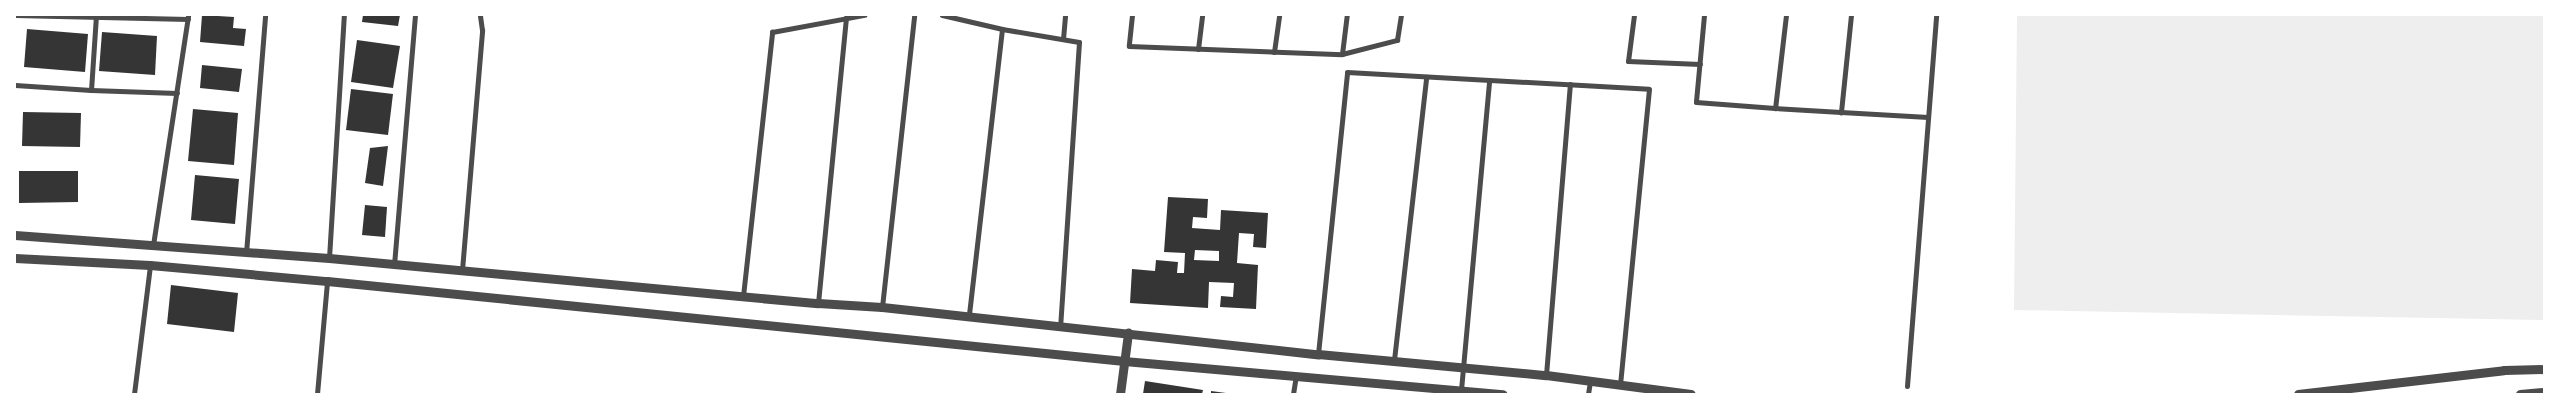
<!DOCTYPE html>
<style>
body{margin:0}
#map{position:relative;width:2559px;height:409px;overflow:hidden;background:#fff;font-family:"Source Serif 4",serif}
div>[style]{position:absolute}
.green>*{inset:0;background:#eee}
.building>*{inset:0;background:#353535}
.minor>*{height:5px;margin:-2.5px;padding:0 2.5px;transform-origin:2.5px;border-radius:2.5px;background:#4c4c4c}
.tertiary>*{height:9px;margin:-4.5px;padding:0 4.5px;transform-origin:4.5px;border-radius:4.5px;background:#4c4c4c}
span{translate:-50% -50%;white-space:nowrap;text-align:center;line-height:1.15;-webkit-text-stroke:5px #fff;paint-order:stroke}
.frame{position:absolute;inset:0;border:16px solid #fff;pointer-events:none}
</style>
<div id="map">
<div class="green">
<div style="clip-path:polygon(2017px 15px,2544px 15px,2544px 320px,2014px 310px)"></div>
</div>
<div class="building">
<div style="clip-path:polygon(202px 15px,234px 17px,233px 28px,246px 29px,244px 46px,200px 42px)"></div>
<div style="clip-path:polygon(363px 15px,400px 15px,398px 26px,362px 22px)"></div>
<div style="clip-path:polygon(27px 29px,88px 34px,85px 72px,24px 67px)"></div>
<div style="clip-path:polygon(102px 32px,157px 36px,155px 75px,99px 71px)"></div>
<div style="clip-path:polygon(357px 40px,400px 46px,393px 88px,351px 82px)"></div>
<div style="clip-path:polygon(202px 65px,242px 69px,239px 92px,200px 88px)"></div>
<div style="clip-path:polygon(351px 89px,393px 94px,388px 135px,346px 130px)"></div>
<div style="clip-path:polygon(193px 109px,238px 113px,234px 165px,188px 161px)"></div>
<div style="clip-path:polygon(23px 112px,81px 113px,80px 147px,22px 146px)"></div>
<div style="clip-path:polygon(388px 146px,383px 186px,365px 183px,370px 148px)"></div>
<div style="clip-path:polygon(19px 171px,78px 171px,78px 202px,19px 203px)"></div>
<div style="clip-path:polygon(195px 175px,239px 179px,235px 224px,191px 220px)"></div>
<div style="clip-path:polygon(evenodd,1168px 197px,1208px 199px,1207px 218px,1193px 217px,1192px 228px,1220px 230px,1221px 210px,1268px 213px,1266px 248px,1253px 247px,1254px 234px,1239px 233px,1237px 263px,1258px 265px,1256px 309px,1220px 307px,1221px 296px,1233px 297px,1234px 283px,1209px 282px,1208px 308px,1130px 303px,1132px 269px,1155px 271px,1156px 260px,1178px 262px,1177px 273px,1184px 273px,1185px 253px,1164px 252px,1168px 197px,1195px 250px,1219px 251px,1219px 261px,1194px 260px,1195px 250px)"></div>
<div style="clip-path:polygon(365px 205px,387px 207px,385px 237px,362px 235px)"></div>
<div style="clip-path:polygon(171px 285px,238px 293px,234px 332px,167px 324px)"></div>
<div style="clip-path:polygon(1145px 381px,1203px 390px,1202px 394px,1143px 394px)"></div>
<div style="clip-path:polygon(1211px 391px,1226px 393px,1226px 394px,1211px 394px)"></div>
</div>
<div class="minor">
<div style="left:15px;top:15px;width:173px;rotate:1.3deg"></div>
<div style="left:96px;top:15px;width:75px;rotate:93.8deg"></div>
<div style="left:91px;top:90px;width:86px;rotate:2deg"></div>
<div style="left:942px;top:15px;width:62px;rotate:13.1deg"></div>
<div style="left:1002px;top:29px;width:288px;rotate:96.6deg"></div>
<div style="left:1132px;top:15px;width:31px;rotate:96deg"></div>
<div style="left:1129px;top:46px;width:213px;rotate:2.2deg"></div>
<div style="left:1342px;top:54px;width:39px;rotate:-83deg"></div>
<div style="left:1634px;top:15px;width:46px;rotate:97.4deg"></div>
<div style="left:1628px;top:61px;width:72px;rotate:2.4deg"></div>
<div style="left:1704px;top:15px;width:87px;rotate:95.3deg"></div>
<div style="left:1696px;top:102px;width:79px;rotate:4.3deg"></div>
<div style="left:1786px;top:15px;width:94px;rotate:96.7deg"></div>
<div style="left:1775px;top:108px;width:66px;rotate:3.5deg"></div>
<div style="left:1851px;top:15px;width:98px;rotate:95.9deg"></div>
<div style="left:1841px;top:112px;width:87px;rotate:3.3deg"></div>
<div style="left:1002px;top:29px;width:78px;rotate:9.6deg"></div>
<div style="left:1079px;top:42px;width:285px;rotate:93.8deg"></div>
<div style="left:1063px;top:39px;width:24px;rotate:-85deg"></div>
<div style="left:1198px;top:49px;width:34px;rotate:-83deg"></div>
<div style="left:1274px;top:52px;width:37px;rotate:-82deg"></div>
<div style="left:1342px;top:54px;width:57px;rotate:-14.3deg"></div>
<div style="left:1397px;top:40px;width:25px;rotate:-81deg"></div>
<div style="left:15px;top:85px;width:76px;rotate:3.8deg"></div>
<div style="left:153px;top:245px;width:233px;rotate:-81.3deg"></div>
<div style="left:246px;top:253px;width:239px;rotate:-85.4deg"></div>
<div style="left:329px;top:258px;width:243px;rotate:-86.5deg"></div>
<div style="left:394px;top:265px;width:251px;rotate:-85.2deg"></div>
<div style="left:462px;top:270px;width:241px;rotate:-85.2deg"></div>
<div style="left:482px;top:30px;width:15px;rotate:-98deg"></div>
<div style="left:743px;top:296px;width:266px;rotate:-83.7deg"></div>
<div style="left:772px;top:32px;width:94px;rotate:-10.5deg"></div>
<div style="left:818px;top:303px;width:287px;rotate:-84.4deg"></div>
<div style="left:882px;top:307px;width:294px;rotate:-83.7deg"></div>
<div style="left:1318px;top:354px;width:283px;rotate:-84.1deg"></div>
<div style="left:1347px;top:72px;width:302px;rotate:3.2deg"></div>
<div style="left:1649px;top:89px;width:298px;rotate:95.6deg"></div>
<div style="left:1394px;top:360px;width:285px;rotate:-83.5deg"></div>
<div style="left:1546px;top:375px;width:292px;rotate:-85.3deg"></div>
<div style="left:1907px;top:386px;width:372px;rotate:-85.5deg"></div>
<div style="left:1461px;top:390px;width:311px;rotate:-84.8deg"></div>
<div style="left:134px;top:394px;width:130px;rotate:-82.9deg"></div>
<div style="left:317px;top:394px;width:113px;rotate:-84.9deg"></div>
<div style="left:1293px;top:394px;width:18px;rotate:-81deg"></div>
<div style="left:1588px;top:394px;width:13px;rotate:-81deg"></div>
</div>
<div class="tertiary">
<div style="left:15px;top:235px;width:315px;rotate:4.2deg"></div>
<div style="left:329px;top:258px;width:491px;rotate:5.3deg"></div>
<div style="left:818px;top:303px;width:64px;rotate:3.6deg"></div>
<div style="left:882px;top:307px;width:439px;rotate:6.2deg"></div>
<div style="left:1318px;top:354px;width:229px;rotate:5.3deg"></div>
<div style="left:1546px;top:375px;width:146px;rotate:7.5deg"></div>
<div style="left:15px;top:258px;width:135px;rotate:3deg"></div>
<div style="left:150px;top:265px;width:178px;rotate:5.2deg"></div>
<div style="left:327px;top:281px;width:801px;rotate:5.73deg"></div>
<div style="left:1124px;top:361px;width:380px;rotate:5deg"></div>
<div style="left:1120px;top:394px;width:62px;rotate:-82.5deg"></div>
<div style="left:2298px;top:394px;width:207px;rotate:-6.6deg"></div>
<div style="left:2504px;top:370px;width:40px;rotate:-1.4deg"></div>
<div style="left:2520px;top:394px;width:24px;rotate:-5deg"></div>
</div>
<div class="frame"></div>
</div>
